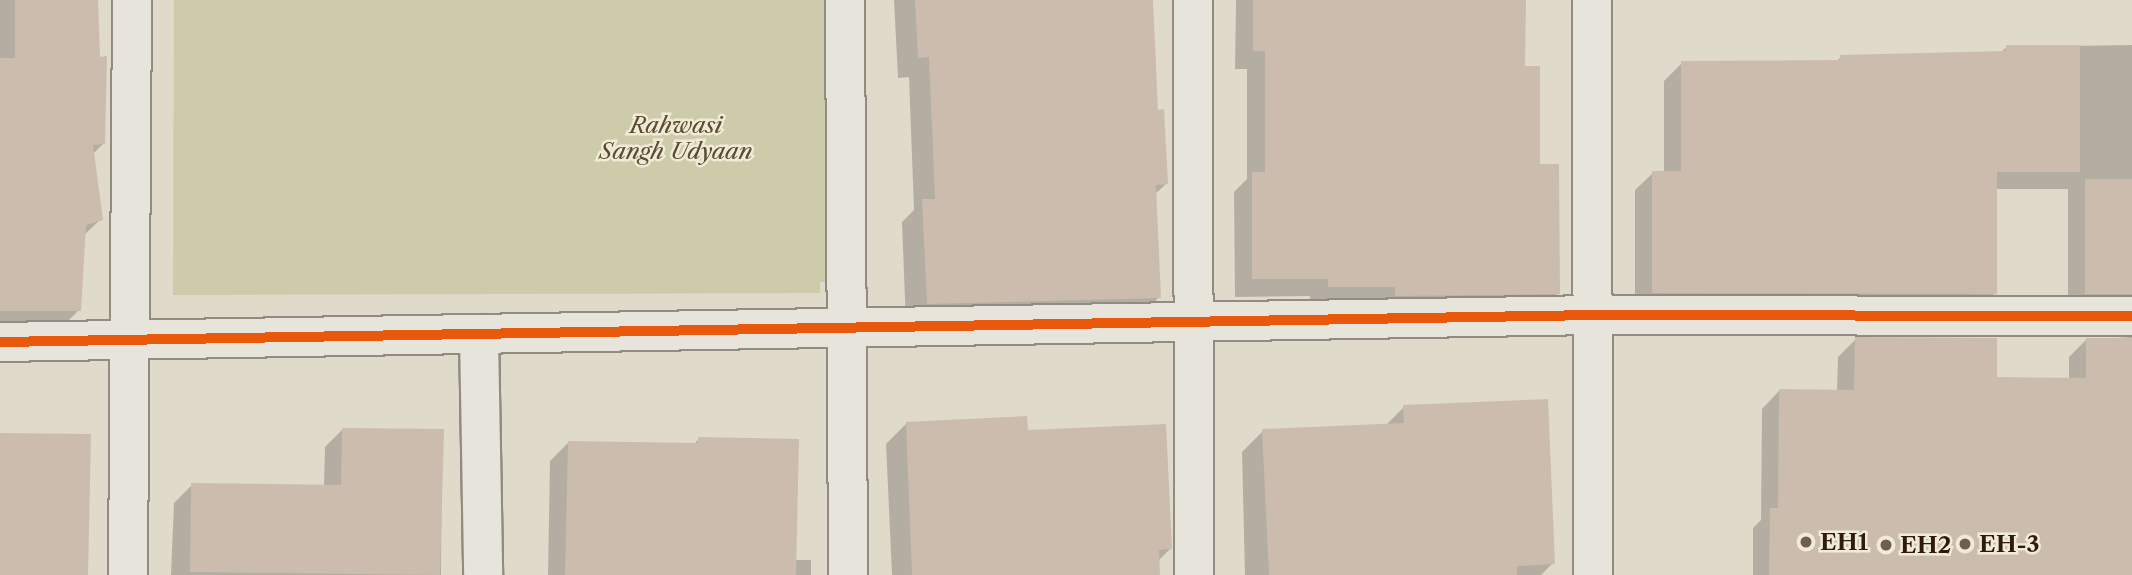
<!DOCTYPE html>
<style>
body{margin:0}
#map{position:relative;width:2132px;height:575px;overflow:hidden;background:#e0daca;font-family:"Libre Caslon Text",serif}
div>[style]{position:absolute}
.green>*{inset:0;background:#cdcba9}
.shadow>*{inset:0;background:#0003}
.building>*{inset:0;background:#ccbcae}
.roads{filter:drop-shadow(2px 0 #918b81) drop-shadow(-2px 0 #918b81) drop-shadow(0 2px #918b81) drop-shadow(0 -2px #918b81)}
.street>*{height:38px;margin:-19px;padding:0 19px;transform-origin:19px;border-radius:19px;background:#e7e4dc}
.cycleway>*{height:10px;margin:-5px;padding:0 5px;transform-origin:5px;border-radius:5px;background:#e8590c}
.dots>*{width:19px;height:19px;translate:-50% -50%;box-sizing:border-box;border:4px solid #f0ead7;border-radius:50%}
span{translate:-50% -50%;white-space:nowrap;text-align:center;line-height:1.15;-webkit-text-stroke:5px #f0ead7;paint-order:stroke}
.park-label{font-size:23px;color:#5a4c32;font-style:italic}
.poi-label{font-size:23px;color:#2f1b0b;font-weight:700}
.left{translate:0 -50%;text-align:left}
</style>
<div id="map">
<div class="green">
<div style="clip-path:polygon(174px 0,847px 0,827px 282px,820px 282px,820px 293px,173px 295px)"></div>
</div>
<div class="shadow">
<div style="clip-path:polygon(0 0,96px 0,103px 144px,93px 154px,101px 219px,83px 236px,79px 310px,60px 329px,0 329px)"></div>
<div style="clip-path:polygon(894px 0,1151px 0,1156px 112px,1166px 184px,1154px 195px,1159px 297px,1139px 318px,906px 325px,902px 222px,914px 210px,909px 77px,898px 78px)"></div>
<div style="clip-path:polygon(1236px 0,1525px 0,1524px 68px,1558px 293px,1540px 311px,1310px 305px,1310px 296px,1235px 297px,1234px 192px,1247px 179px,1247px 69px,1235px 69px)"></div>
<div style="clip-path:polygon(2132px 45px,2132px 326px,2068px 311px,2068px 189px,1995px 189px,1995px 293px,1978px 311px,1635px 310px,1635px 190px,1653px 173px,1664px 173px,1664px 81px,1682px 63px,1836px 62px,1841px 57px,2000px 53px,2007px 47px)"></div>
<div style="clip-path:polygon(2132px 337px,2132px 575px,1753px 575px,1753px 528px,1761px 520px,1762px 409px,1779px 391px,1837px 392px,1838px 357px,1856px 339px,1995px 378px,2069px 379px,2069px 357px,2086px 340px)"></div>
<div style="clip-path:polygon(1404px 407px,1553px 563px,1541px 575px,1245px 575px,1242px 452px,1263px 431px,1385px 426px)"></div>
<div style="clip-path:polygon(906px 424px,1026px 432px,1170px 549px,1158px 561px,1158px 575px,892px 575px,886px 444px)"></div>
<div style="clip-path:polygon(343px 429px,442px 430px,441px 575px,171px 575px,174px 503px,192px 485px,324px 486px,325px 447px)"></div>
<div style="clip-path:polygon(699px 439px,795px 560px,811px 560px,811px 575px,548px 575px,550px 461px,568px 443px,693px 445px)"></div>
</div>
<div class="building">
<div style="clip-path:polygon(15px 0,98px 0,100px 57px,107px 56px,105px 144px,93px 145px,103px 220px,86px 225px,81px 311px,0 311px,0 58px,15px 58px)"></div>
<div style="clip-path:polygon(915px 0,1153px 0,1158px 110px,1164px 109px,1168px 184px,1156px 185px,1161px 298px,927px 304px,922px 199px,935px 199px,929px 57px,918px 58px)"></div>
<div style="clip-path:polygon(1253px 0,1526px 0,1525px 66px,1540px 66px,1540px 164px,1559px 164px,1560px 294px,1395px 296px,1395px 287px,1328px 287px,1328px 279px,1252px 279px,1252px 172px,1265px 172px,1265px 51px,1253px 51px)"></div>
<div style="clip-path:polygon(2006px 45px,2080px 45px,2080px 172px,1997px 172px,1997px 294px,1652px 293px,1652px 171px,1681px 171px,1681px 61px,1840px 60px,1840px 55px,2006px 51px)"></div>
<div style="clip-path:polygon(2085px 179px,2132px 179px,2132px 294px,2085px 294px)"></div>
<div style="clip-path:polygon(1855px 337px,1997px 338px,1997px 377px,2086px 378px,2086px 338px,2132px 338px,2132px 575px,1769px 575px,1770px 508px,1778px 508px,1779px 389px,1854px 390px)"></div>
<div style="clip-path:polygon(1548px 399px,1555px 564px,1517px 566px,1517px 575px,1269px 575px,1262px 429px,1404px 423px,1403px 405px)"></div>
<div style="clip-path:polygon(1027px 416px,1028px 430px,1166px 424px,1172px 549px,1159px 550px,1160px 575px,912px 575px,906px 422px)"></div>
<div style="clip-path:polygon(342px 428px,444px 429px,440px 575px,190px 572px,191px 483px,341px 485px)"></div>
<div style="clip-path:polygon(0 433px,91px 434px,88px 575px,0 575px)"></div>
<div style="clip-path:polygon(698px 437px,799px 439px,796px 575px,565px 575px,568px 441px,698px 443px)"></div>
</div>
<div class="roads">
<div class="street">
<div style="left:845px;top:0;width:575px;rotate:89.7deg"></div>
<div style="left:1193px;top:0;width:575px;rotate:89.9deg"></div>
<div style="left:1592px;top:0;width:575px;rotate:89.9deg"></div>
<div style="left:479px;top:334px;width:241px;rotate:89deg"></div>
<div style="left:0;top:342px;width:1592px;rotate:-0.97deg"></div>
<div style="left:1592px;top:315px;width:540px;rotate:0.11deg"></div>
<div style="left:128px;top:575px;width:575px;rotate:-89.6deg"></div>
</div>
</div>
<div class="cycleway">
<div style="left:0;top:342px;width:1592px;rotate:-0.97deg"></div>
<div style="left:1592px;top:315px;width:540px;rotate:0.11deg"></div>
</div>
<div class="dots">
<div style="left:1806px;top:542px;background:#6d5e4e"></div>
<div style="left:1965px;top:544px;background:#6d5e4e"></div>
<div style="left:1886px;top:545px;background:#6d5e4e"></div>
</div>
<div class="park-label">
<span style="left:676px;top:138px">Rahwasi<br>Sangh Udyaan</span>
</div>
<div class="poi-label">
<span class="left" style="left:1820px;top:542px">EH1</span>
<span class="left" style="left:1979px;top:544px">EH-3</span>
<span class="left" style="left:1900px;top:545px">EH2</span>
</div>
</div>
